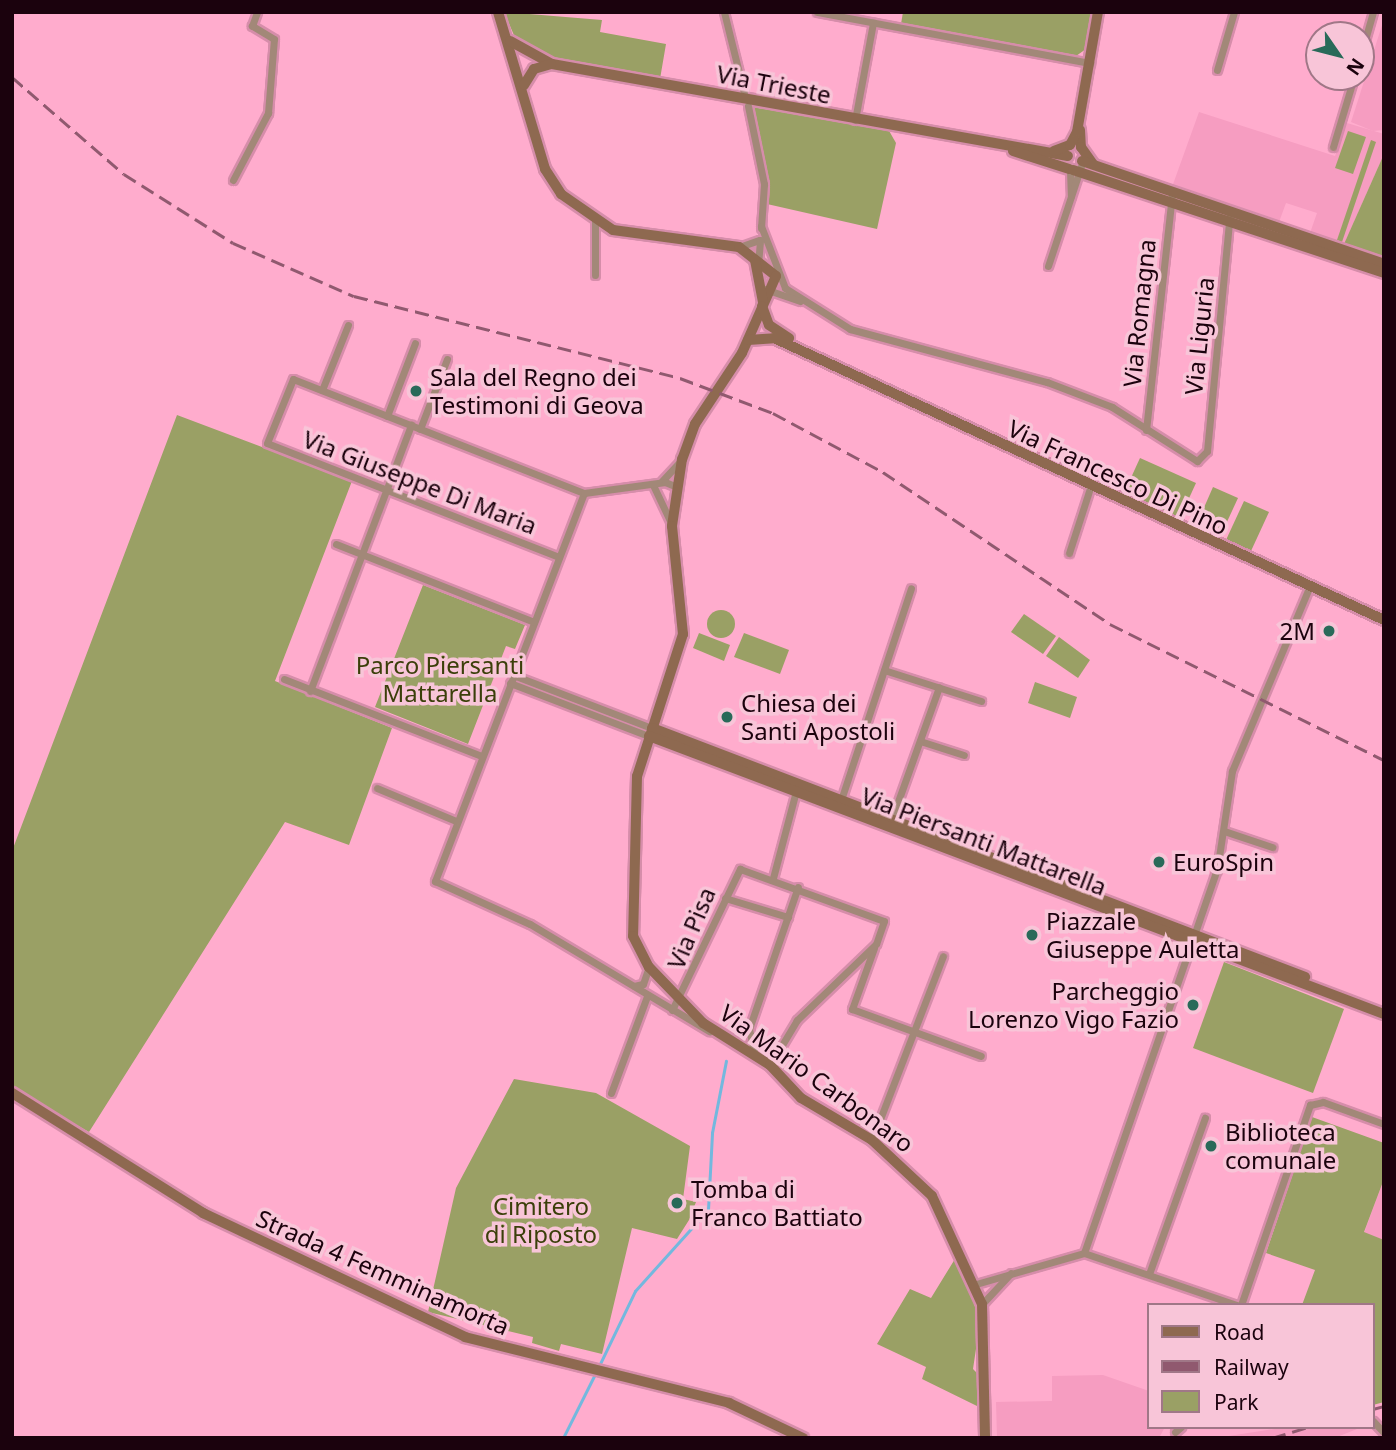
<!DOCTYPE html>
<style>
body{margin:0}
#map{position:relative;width:1396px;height:1450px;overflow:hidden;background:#ffaccd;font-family:"Noto Sans",sans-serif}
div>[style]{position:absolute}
.built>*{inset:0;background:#f69dc1}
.green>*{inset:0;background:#9aa065}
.round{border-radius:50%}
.stream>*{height:2.5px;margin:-1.25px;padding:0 1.25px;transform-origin:1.25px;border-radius:1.25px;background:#73b8de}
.roads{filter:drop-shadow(2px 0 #d68daa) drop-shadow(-2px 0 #d68daa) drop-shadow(0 2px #d68daa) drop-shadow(0 -2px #d68daa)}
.street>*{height:7px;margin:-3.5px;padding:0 3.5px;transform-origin:3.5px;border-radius:3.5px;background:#a28878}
.secondary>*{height:10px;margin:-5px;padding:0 5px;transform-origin:5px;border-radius:5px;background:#8e6950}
.rail>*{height:2.5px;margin-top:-1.25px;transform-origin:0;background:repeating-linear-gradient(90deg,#90596f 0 14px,transparent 0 21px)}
.dots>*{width:19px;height:19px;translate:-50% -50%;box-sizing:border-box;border:4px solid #f8c5d8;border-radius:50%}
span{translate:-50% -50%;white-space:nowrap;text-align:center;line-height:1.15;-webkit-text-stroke:7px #f8c5d8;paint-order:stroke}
.street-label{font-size:24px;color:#1b020d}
.poi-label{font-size:24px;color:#1b020d}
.left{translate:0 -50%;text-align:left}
.right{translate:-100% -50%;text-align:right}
.park-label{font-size:24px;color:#3b3f0a}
.frame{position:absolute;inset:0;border:14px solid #1b020d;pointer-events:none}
.legend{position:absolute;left:1147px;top:1303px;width:228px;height:126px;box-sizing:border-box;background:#f8c5d8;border:2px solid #a07787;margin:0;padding:9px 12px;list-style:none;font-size:21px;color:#1b020d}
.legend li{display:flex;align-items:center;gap:14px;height:35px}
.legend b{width:35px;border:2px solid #a07787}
.north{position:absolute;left:1305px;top:21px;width:70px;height:70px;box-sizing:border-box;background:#f8c5d8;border:2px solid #a07787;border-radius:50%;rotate:125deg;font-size:19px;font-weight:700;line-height:28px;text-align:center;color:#1b020d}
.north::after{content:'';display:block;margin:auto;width:24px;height:32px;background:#296a59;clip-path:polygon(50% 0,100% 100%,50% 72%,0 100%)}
</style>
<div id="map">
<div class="built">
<div style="clip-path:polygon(1384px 19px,1384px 130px,1373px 131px,1351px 122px)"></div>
<div style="clip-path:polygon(1199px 112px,1335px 156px,1347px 123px,1384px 134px,1384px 154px,1344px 244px,1310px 233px,1317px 213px,1286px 203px,1279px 222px,1172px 187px)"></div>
<div style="clip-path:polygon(1384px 1179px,1384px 1240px,1364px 1233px)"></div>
<div style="clip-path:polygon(1103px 1375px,1149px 1391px,1149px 1427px,1165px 1427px,1159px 1438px,997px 1438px,996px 1402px,1052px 1401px,1052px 1376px)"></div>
<div style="clip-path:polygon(1287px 1427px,1362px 1427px,1337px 1437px,1216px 1438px)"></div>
</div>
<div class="green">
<div style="clip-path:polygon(504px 12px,602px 20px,600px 32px,666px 44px,660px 79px,554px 60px,516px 40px)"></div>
<div style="clip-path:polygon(903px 12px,1093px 12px,1086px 49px,1076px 56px,901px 24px)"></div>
<div style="clip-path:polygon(752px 107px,888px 129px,896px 143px,877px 229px,767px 204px)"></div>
<div style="clip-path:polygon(1348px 131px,1366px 137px,1353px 174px,1335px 168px)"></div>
<div style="clip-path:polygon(1371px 140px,1376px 142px,1342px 242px,1337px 240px)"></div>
<div style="clip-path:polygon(1384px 154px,1384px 258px,1344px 244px)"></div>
<div style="clip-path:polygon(177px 415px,352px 481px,275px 681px,392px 728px,349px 845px,285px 822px,89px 1132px,12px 1089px,12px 851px)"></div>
<div style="clip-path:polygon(1140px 458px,1196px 483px,1180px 518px,1124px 493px)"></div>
<div style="clip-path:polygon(1213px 487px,1238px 498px,1220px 537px,1196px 526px)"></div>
<div style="clip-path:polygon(1244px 501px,1269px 512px,1251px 551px,1226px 540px)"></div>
<div style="clip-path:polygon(423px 585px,525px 625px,515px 649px,506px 646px,468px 744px,375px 707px)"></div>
<div class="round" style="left:707px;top:610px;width:28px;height:28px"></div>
<div style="clip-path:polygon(1024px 614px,1056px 636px,1043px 654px,1011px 632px)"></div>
<div style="clip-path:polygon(699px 633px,730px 645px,724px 661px,693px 648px)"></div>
<div style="clip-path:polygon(744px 633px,789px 650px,780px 674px,734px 657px)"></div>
<div style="clip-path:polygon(1059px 637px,1090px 660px,1078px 678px,1046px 656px)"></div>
<div style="clip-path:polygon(1035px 682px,1077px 697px,1070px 718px,1028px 703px)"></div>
<div style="clip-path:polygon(1224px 962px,1344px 1009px,1313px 1093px,1193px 1048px)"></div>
<div style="clip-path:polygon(514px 1079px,596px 1093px,690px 1146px,683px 1199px,696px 1202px,689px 1220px,677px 1239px,632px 1228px,602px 1354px,561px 1344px,559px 1351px,532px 1343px,533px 1337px,428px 1312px,456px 1188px)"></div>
<div style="clip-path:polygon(1312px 1117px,1384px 1143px,1384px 1179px,1364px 1232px,1384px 1240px,1384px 1402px,1373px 1405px,1373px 1305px,1302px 1305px,1315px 1270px,1266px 1253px)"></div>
<div style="clip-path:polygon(958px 1254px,980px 1322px,973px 1369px,980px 1376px,977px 1406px,922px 1379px,926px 1367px,877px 1344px,910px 1289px,931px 1298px)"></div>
</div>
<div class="stream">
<div style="left:598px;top:1368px;width:85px;rotate:-64.3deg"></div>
<div style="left:635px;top:1291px;width:109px;rotate:-48deg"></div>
<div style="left:708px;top:1210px;width:77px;rotate:-87deg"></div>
<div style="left:712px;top:1133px;width:73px;rotate:-79deg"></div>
<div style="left:563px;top:1438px;width:69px;rotate:-63.4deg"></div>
</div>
<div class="roads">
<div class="street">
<div style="left:724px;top:12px;width:83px;rotate:76.1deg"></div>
<div style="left:817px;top:12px;width:278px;rotate:10.6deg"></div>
<div style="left:1361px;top:54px;width:44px;rotate:-74.1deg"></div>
<div style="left:1217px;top:70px;width:60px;rotate:-73.7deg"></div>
<div style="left:748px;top:106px;width:80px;rotate:78.4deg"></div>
<div style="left:764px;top:184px;width:44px;rotate:93.9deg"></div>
<div style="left:855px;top:120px;width:99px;rotate:-79.5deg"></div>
<div style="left:1333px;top:147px;width:73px;rotate:-73.3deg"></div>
<div style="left:1070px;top:170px;width:26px;rotate:88deg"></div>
<div style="left:233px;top:180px;width:76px;rotate:-62.4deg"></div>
<div style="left:268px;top:113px;width:74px;rotate:-85.4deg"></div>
<div style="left:274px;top:39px;width:26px;rotate:-149deg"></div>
<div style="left:252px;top:26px;width:15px;rotate:-70deg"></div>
<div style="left:595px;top:220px;width:55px;rotate:90deg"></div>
<div style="left:761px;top:226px;width:66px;rotate:68.8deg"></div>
<div style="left:785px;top:288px;width:77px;rotate:32.2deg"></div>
<div style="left:850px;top:329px;width:204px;rotate:15.1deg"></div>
<div style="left:1047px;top:382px;width:70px;rotate:21deg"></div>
<div style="left:1112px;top:407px;width:101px;rotate:32.4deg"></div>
<div style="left:1197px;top:461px;width:14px;rotate:-45deg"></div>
<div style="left:1207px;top:451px;width:239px;rotate:-84.5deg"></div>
<div style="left:739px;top:247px;width:21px;rotate:-19deg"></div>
<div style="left:758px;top:264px;width:24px;rotate:-85deg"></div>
<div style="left:1048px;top:266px;width:105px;rotate:-71.7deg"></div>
<div style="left:765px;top:289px;width:37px;rotate:19deg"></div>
<div style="left:322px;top:390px;width:70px;rotate:-68.2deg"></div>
<div style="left:387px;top:416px;width:78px;rotate:-69deg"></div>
<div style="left:420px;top:429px;width:75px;rotate:-68.9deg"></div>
<div style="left:1146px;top:430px;width:238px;rotate:-83.7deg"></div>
<div style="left:662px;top:481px;width:26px;rotate:-47deg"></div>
<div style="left:653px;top:485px;width:44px;rotate:64.6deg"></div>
<div style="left:584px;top:493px;width:416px;rotate:111deg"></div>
<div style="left:435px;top:881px;width:104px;rotate:24.4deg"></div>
<div style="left:530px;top:924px;width:209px;rotate:30.9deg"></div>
<div style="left:336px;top:544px;width:213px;rotate:21.5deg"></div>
<div style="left:1069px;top:553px;width:68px;rotate:-72.1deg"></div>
<div style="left:559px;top:557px;width:313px;rotate:-158.7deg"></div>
<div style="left:267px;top:443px;width:69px;rotate:-67.9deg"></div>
<div style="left:293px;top:379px;width:313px;rotate:21.4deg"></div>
<div style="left:584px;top:493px;width:82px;rotate:-7.7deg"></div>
<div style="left:665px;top:482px;width:13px;rotate:23deg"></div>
<div style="left:884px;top:670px;width:102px;rotate:17.7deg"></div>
<div style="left:513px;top:675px;width:149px;rotate:20.9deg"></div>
<div style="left:284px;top:679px;width:212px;rotate:21.3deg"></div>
<div style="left:510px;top:683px;width:149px;rotate:20.9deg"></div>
<div style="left:310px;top:691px;width:285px;rotate:-69.2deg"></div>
<div style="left:920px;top:741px;width:46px;rotate:17.7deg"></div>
<div style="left:377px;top:788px;width:86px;rotate:22.7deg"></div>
<div style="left:840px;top:803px;width:226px;rotate:-71.7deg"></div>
<div style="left:891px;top:821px;width:142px;rotate:-70.3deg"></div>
<div style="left:1224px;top:831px;width:51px;rotate:18.4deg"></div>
<div style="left:773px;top:878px;width:94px;rotate:-75.2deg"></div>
<div style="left:725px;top:898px;width:66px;rotate:16.8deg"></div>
<div style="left:874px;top:948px;width:65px;rotate:109.8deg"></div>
<div style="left:852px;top:1009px;width:137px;rotate:20deg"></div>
<div style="left:634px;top:986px;width:9px;rotate:-13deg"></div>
<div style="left:643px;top:984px;width:18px;rotate:-71deg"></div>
<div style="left:672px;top:1010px;width:157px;rotate:-64.3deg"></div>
<div style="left:740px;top:869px;width:153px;rotate:19.9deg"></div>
<div style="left:884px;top:921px;width:24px;rotate:109deg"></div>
<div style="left:876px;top:944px;width:110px;rotate:136.1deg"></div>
<div style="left:797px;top:1020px;width:52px;rotate:121deg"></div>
<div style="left:755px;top:1055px;width:27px;rotate:-103deg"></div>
<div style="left:749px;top:1029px;width:150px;rotate:-71deg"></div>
<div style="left:611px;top:1093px;width:103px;rotate:-69.6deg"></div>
<div style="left:872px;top:1140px;width:197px;rotate:-68.9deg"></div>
<div style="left:1084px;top:1253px;width:405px;rotate:-70.9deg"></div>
<div style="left:1217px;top:870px;width:100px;rotate:-81.4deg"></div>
<div style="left:1232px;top:771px;width:199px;rotate:-67.2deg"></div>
<div style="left:1149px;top:1274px;width:166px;rotate:-70.3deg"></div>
<div style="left:976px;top:1284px;width:112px;rotate:-16deg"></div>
<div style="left:1084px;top:1253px;width:162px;rotate:18.8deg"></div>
<div style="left:982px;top:1304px;width:42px;rotate:-46.9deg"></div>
<div style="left:1241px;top:1305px;width:212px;rotate:-71deg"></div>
<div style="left:1310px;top:1105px;width:13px;rotate:-13deg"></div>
<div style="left:1323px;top:1102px;width:65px;rotate:19.8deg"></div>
<div style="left:1373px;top:1421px;width:16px;rotate:47deg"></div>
<div style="left:1175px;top:1432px;width:8px;rotate:-40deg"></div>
</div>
<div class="secondary">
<div style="left:498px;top:12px;width:164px;rotate:73.3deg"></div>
<div style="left:545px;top:169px;width:30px;rotate:57deg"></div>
<div style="left:561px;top:194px;width:63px;rotate:34.7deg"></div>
<div style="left:613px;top:230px;width:127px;rotate:7.7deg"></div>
<div style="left:739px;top:247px;width:47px;rotate:38.1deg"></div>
<div style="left:776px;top:276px;width:84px;rotate:113.8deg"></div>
<div style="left:742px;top:353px;width:85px;rotate:123.5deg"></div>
<div style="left:695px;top:424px;width:37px;rotate:110deg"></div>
<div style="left:682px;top:459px;width:68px;rotate:98.5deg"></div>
<div style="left:672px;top:526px;width:109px;rotate:84.2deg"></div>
<div style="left:683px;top:634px;width:149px;rotate:107.9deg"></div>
<div style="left:637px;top:776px;width:160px;rotate:91.4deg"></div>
<div style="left:633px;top:936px;width:35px;rotate:63deg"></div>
<div style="left:649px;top:967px;width:78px;rotate:46deg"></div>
<div style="left:703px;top:1023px;width:79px;rotate:32.1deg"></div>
<div style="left:770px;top:1065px;width:45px;rotate:46.8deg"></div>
<div style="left:801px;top:1098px;width:82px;rotate:30.6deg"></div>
<div style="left:872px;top:1140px;width:82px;rotate:43deg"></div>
<div style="left:932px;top:1196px;width:119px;rotate:65.2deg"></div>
<div style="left:982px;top:1304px;width:134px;rotate:88.7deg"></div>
<div style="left:510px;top:41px;width:48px;rotate:28.7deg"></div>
<div style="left:552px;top:64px;width:524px;rotate:10.11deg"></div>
<div style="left:524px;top:85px;width:19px;rotate:-58deg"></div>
<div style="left:534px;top:69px;width:18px;rotate:-16deg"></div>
<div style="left:1080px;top:130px;width:17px;rotate:87deg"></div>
<div style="left:1081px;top:147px;width:21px;rotate:55deg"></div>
<div style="left:1013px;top:151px;width:59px;rotate:17.8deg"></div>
<div style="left:1054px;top:151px;width:17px;rotate:-21deg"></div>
<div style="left:1070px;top:145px;width:15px;rotate:-62deg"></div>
<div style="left:1077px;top:132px;width:122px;rotate:-80.1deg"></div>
<div style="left:1082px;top:161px;width:319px;rotate:18.8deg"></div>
<div style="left:1073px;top:170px;width:328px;rotate:18.3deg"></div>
<div style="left:755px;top:260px;width:43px;rotate:79.2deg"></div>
<div style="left:762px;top:306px;width:20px;rotate:70deg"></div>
<div style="left:769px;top:325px;width:24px;rotate:33deg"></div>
<div style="left:748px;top:340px;width:26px;rotate:-4deg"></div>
<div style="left:774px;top:338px;width:672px;rotate:24.81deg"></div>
<div style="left:652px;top:728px;width:699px;rotate:20.87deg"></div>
<div style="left:649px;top:736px;width:786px;rotate:20.72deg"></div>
<div style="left:12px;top:1093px;width:226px;rotate:32.1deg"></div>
<div style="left:203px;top:1213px;width:290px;rotate:25.3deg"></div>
<div style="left:465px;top:1337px;width:272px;rotate:14deg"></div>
<div style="left:729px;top:1403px;width:82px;rotate:25.3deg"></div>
</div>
</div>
<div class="rail">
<div style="left:12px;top:77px;width:148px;rotate:40.9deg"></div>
<div style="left:124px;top:174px;width:129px;rotate:32.3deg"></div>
<div style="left:233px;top:243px;width:132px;rotate:23.7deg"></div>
<div style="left:354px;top:296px;width:336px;rotate:14.1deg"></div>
<div style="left:680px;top:378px;width:99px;rotate:20.6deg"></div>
<div style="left:773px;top:413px;width:125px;rotate:28.2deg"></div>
<div style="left:883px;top:472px;width:273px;rotate:33.8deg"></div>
<div style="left:1110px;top:624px;width:306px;rotate:26.4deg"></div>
<div style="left:1373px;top:1409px;width:11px;rotate:-15deg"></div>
<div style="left:1272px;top:1438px;width:39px;rotate:-17deg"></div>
</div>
<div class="dots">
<div style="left:416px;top:391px;background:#296a59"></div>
<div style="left:1329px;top:631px;background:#296a59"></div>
<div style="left:727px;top:717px;background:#296a59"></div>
<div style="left:1159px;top:862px;background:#296a59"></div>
<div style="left:1032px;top:935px;background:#296a59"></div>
<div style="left:1193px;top:1005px;background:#296a59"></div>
<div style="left:1211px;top:1146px;background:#296a59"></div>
<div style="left:677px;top:1203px;background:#296a59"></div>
</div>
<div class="street-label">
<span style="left:774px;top:84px;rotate:11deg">Via Trieste</span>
<span style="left:1139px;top:313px;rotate:-84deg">Via Romagna</span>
<span style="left:1199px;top:336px;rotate:-84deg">Via Liguria</span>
<span style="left:1118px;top:477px;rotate:25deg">Via Francesco Di Pino</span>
<span style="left:420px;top:482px;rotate:21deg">Via Giuseppe Di Maria</span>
<span style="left:984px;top:841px;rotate:21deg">Via Piersanti Mattarella</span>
<span style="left:691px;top:928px;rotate:-67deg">Via Pisa</span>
<span style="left:817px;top:1078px;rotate:36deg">Via Mario Carbonaro</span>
<span style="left:383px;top:1272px;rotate:24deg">Strada 4 Femminamorta</span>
</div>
<div class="poi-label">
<span class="left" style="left:430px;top:391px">Sala del Regno dei<br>Testimoni di Geova</span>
<span class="right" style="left:1315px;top:631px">2M</span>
<span class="left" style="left:741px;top:717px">Chiesa dei<br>Santi Apostoli</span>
<span class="left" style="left:1173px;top:862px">EuroSpin</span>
<span class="left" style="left:1046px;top:935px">Piazzale<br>Giuseppe Auletta</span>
<span class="right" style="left:1179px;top:1005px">Parcheggio<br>Lorenzo Vigo Fazio</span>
<span class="left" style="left:1225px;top:1146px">Biblioteca<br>comunale</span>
<span class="left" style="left:691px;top:1203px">Tomba di<br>Franco Battiato</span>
</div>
<div class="park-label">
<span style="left:440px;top:679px">Parco Piersanti<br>Mattarella</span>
<span style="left:541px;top:1220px">Cimitero<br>di Riposto</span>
</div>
<div class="frame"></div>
<ul class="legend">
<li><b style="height:9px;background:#8e6950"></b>Road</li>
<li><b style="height:9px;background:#90596f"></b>Railway</li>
<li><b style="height:19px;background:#9aa065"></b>Park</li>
</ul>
<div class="north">N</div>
</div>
